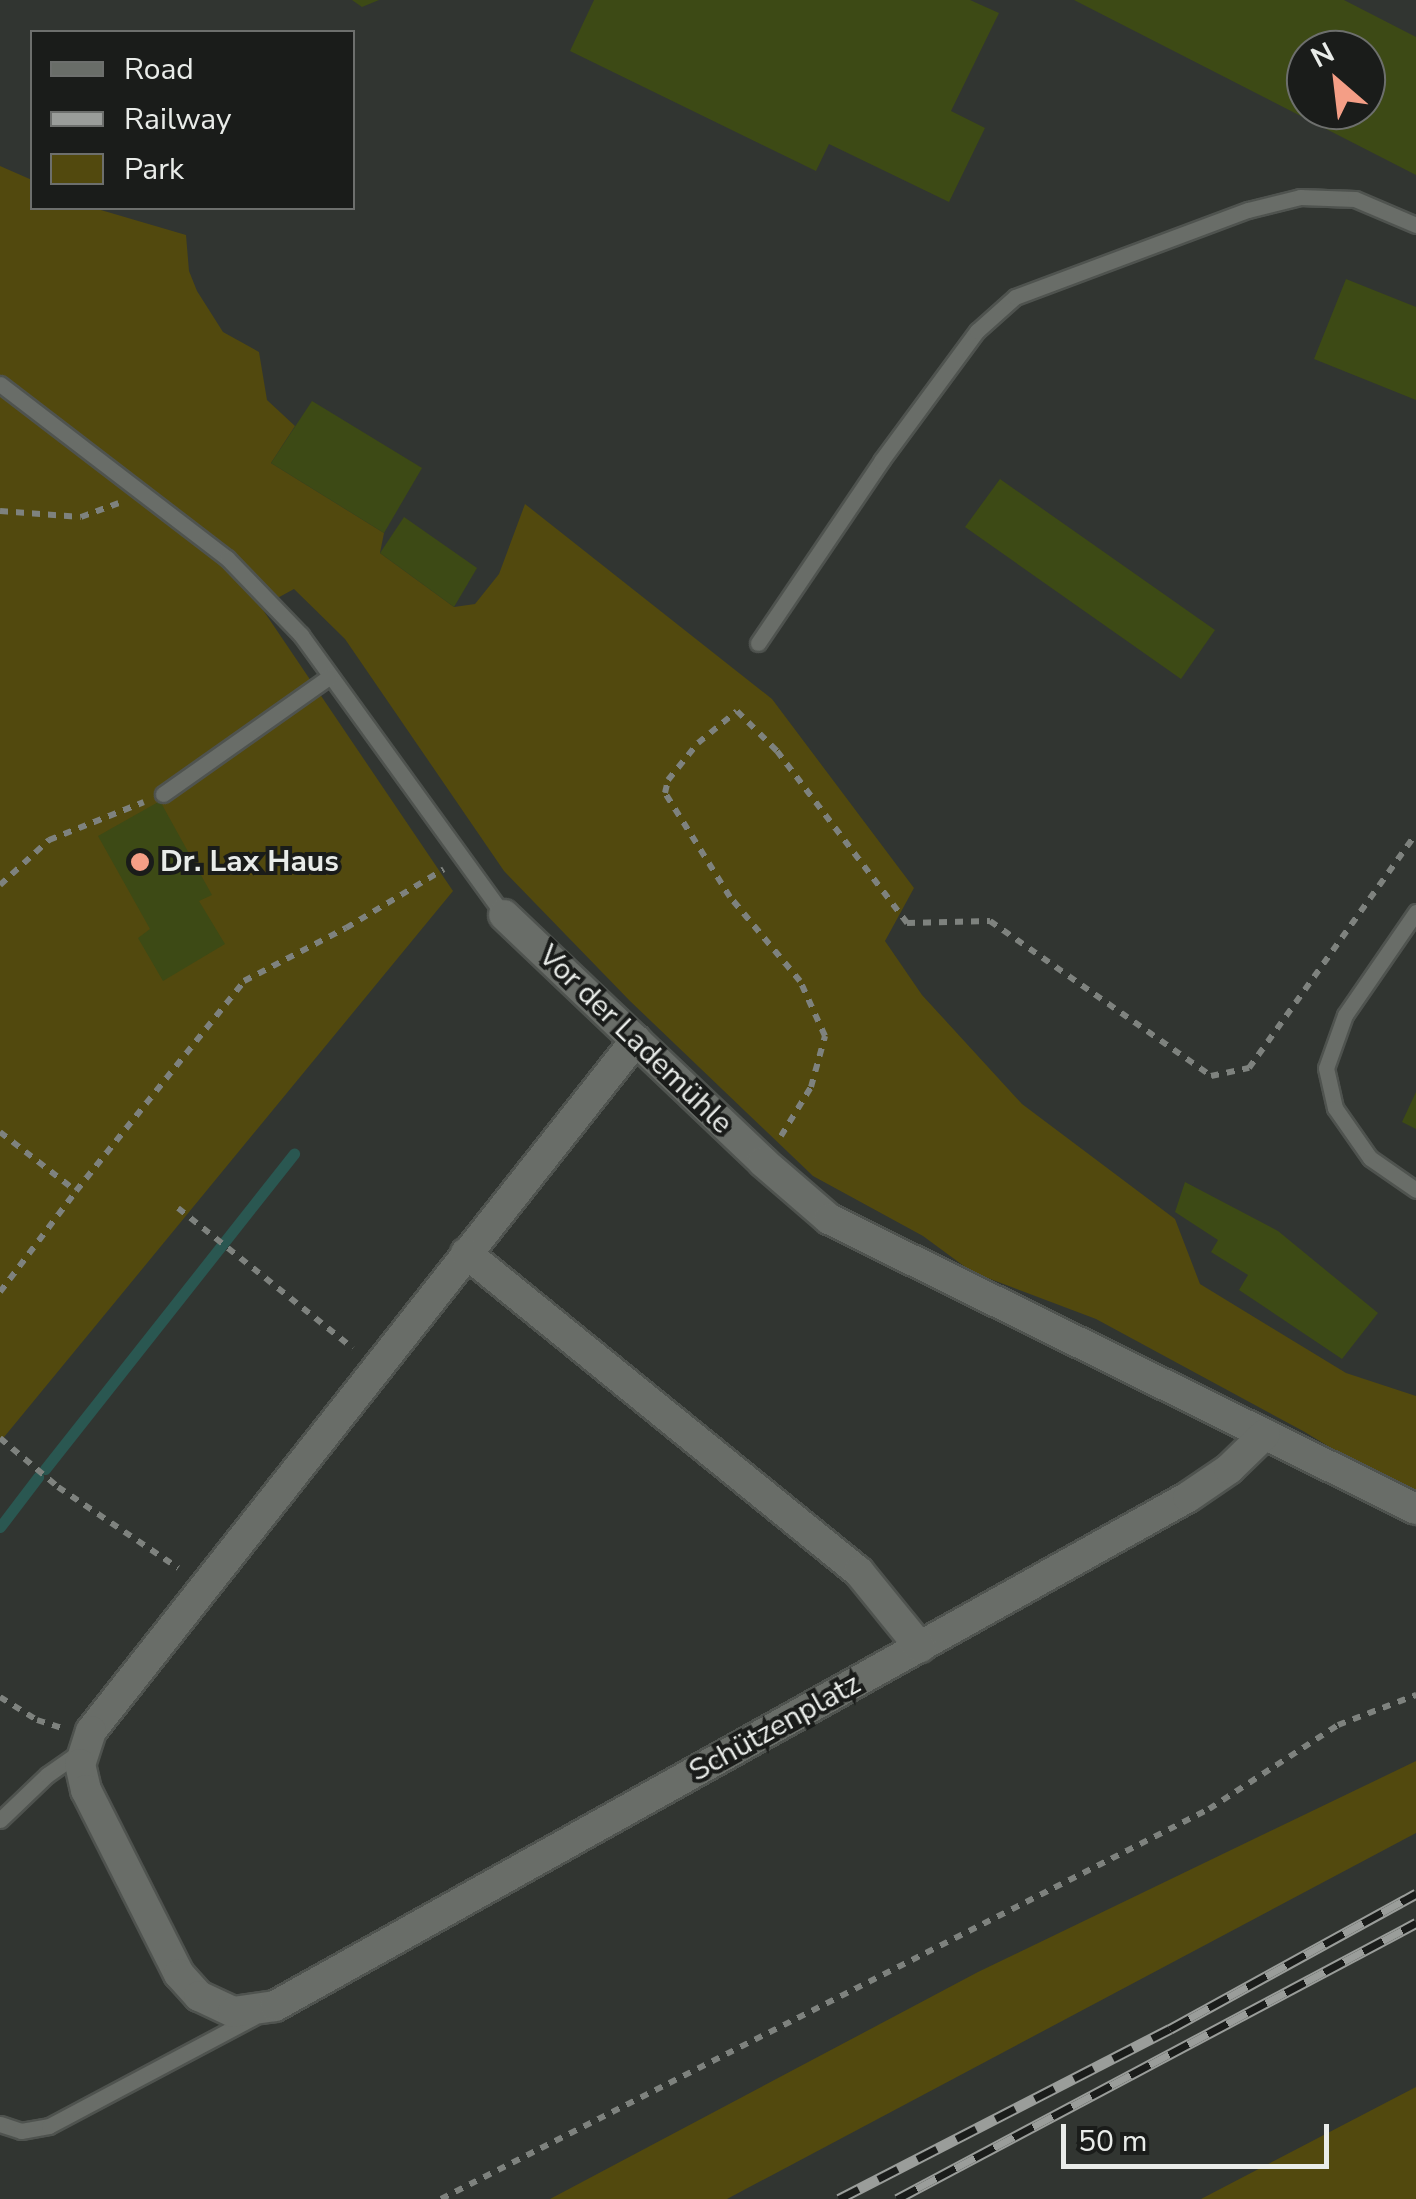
<!DOCTYPE html>
<meta charset="utf-8">
<style>
body{margin:0}
#map{position:relative;width:1416px;height:2199px;overflow:hidden;background:#313531;font-family:"Nunito Sans",sans-serif}
div>[style]{position:absolute}
.green>*{inset:0;background:#52490e}
.stream>*{height:11px;margin:-5.5px;padding:0 5.5px;transform-origin:5.5px;border-radius:5.5px;background:#2a5751}
.building>*{inset:0;background:#3d4a15}
.path>*{height:6px;margin-top:-3px;transform-origin:0;background:repeating-linear-gradient(90deg,#7e827e 0 8px,transparent 0 16px)}
.roads{filter:drop-shadow(2px 0 #4f534f) drop-shadow(-2px 0 #4f534f) drop-shadow(0 2px #4f534f) drop-shadow(0 -2px #4f534f)}
.lane>*{height:15px;margin:-7.5px;padding:0 7.5px;transform-origin:7.5px;border-radius:7.5px;background:#696d68}
.street>*{height:30px;margin:-15px;padding:0 15px;transform-origin:15px;border-radius:15px;background:#696d68}
.rail>*{height:11px;margin-top:-5.5px;transform-origin:0;background:repeating-linear-gradient(90deg,#1a1c1a 0 22px,#9a9d9a 0 44px);box-sizing:border-box;border-block:2px solid #9a9d9a}
.dots>*{width:28px;height:28px;translate:-50% -50%;box-sizing:border-box;border:5px solid #1a1c1a;border-radius:50%}
span{translate:-50% -50%;white-space:nowrap;text-align:center;line-height:1.15;-webkit-text-stroke:8px #1a1c1a;paint-order:stroke}
.poi-label{font-size:30px;color:#e9ece9;font-weight:700}
.left{translate:0 -50%;text-align:left}
.street-label{font-size:30px;color:#e9ece9}
.legend{position:absolute;left:30px;top:30px;width:325px;height:180px;box-sizing:border-box;background:#1a1c1a;border:2px solid #6d6f6d;margin:0;padding:12px 18px;list-style:none;font-size:30px;color:#e9ece9}
.legend li{display:flex;align-items:center;gap:20px;height:50px}
.legend b{width:50px;border:2px solid #6d6f6d}
.north{position:absolute;left:1286px;top:30px;width:100px;height:100px;box-sizing:border-box;background:#1a1c1a;border:2px solid #6d6f6d;border-radius:50%;rotate:332deg;font-size:28px;font-weight:700;line-height:40px;text-align:center;color:#e9ece9}
.north::after{content:'';display:block;margin:auto;width:35px;height:45px;background:#f49e86;clip-path:polygon(50% 0,100% 100%,50% 72%,0 100%)}
.scale{position:absolute;left:1061px;top:2124px;width:268px;height:45px;box-sizing:border-box;border:5px solid #e9ece9;border-top:0;padding-left:12px;font-size:30px;line-height:35px;white-space:nowrap;color:#e9ece9;-webkit-text-stroke:8px #1a1c1a;paint-order:stroke}
</style>
<div id="map">
<div class="green">
<div style="clip-path:polygon(0 166px,32px 180px,32px 208px,94px 208px,186px 235px,189px 271px,197px 291px,223px 332px,259px 352px,267px 400px,295px 426px,271px 463px,384px 533px,380px 553px,454px 607px,475px 604px,499px 574px,525px 504px,772px 699px,914px 888px,885px 941px,922px 995px,1022px 1104px,1175px 1219px,1200px 1284px,1346px 1373px,1416px 1396px,1416px 1499px,1303px 1431px,1096px 1319px,972px 1272px,923px 1236px,813px 1176px,630px 1001px,504px 871px,345px 639px,294px 589px,261px 607px,453px 891px,0 1442px)"></div>
<div style="clip-path:polygon(1416px 1761px,1416px 1833px,727px 2199px,550px 2199px,978px 1972px)"></div>
<div style="clip-path:polygon(1416px 2087px,1416px 2199px,1201px 2199px)"></div>
</div>
<div class="stream">
<div style="left:45px;top:1469px;width:402px;rotate:-51.7deg"></div>
<div style="left:0;top:1527px;width:63px;rotate:-52.8deg"></div>
</div>
<div class="building">
<div style="clip-path:polygon(352px 0,379px 0,362px 7px)"></div>
<div style="clip-path:polygon(594px 0,970px 0,999px 13px,951px 111px,985px 128px,949px 202px,829px 144px,816px 171px,570px 51px)"></div>
<div style="clip-path:polygon(evenodd,1074px 0,1344px 0,1416px 37px,1416px 175px,1074px 0,1306px 50px,1366px 50px,1366px 110px,1306px 110px,1306px 50px)"></div>
<div style="clip-path:polygon(1346px 279px,1416px 307px,1416px 400px,1314px 359px)"></div>
<div style="clip-path:polygon(312px 401px,422px 468px,384px 533px,271px 463px)"></div>
<div style="clip-path:polygon(1000px 479px,1215px 630px,1181px 679px,965px 527px)"></div>
<div style="clip-path:polygon(404px 517px,477px 568px,454px 607px,380px 553px)"></div>
<div style="clip-path:polygon(160px 801px,212px 895px,199px 901px,225px 944px,163px 981px,138px 938px,150px 929px,98px 836px)"></div>
<div style="clip-path:polygon(1416px 1092px,1416px 1129px,1402px 1122px)"></div>
<div style="clip-path:polygon(1185px 1182px,1278px 1231px,1378px 1313px,1342px 1359px,1239px 1290px,1248px 1275px,1211px 1252px,1218px 1240px,1175px 1212px)"></div>
</div>
<div class="path">
<div style="left:0;top:511px;width:81px;rotate:4.2deg"></div>
<div style="left:81px;top:517px;width:40px;rotate:-20.2deg"></div>
<div style="left:0;top:885px;width:67px;rotate:-42.6deg"></div>
<div style="left:49px;top:840px;width:102px;rotate:-21.8deg"></div>
<div style="left:0;top:1132px;width:96px;rotate:37.8deg"></div>
<div style="left:76px;top:1191px;width:269px;rotate:-51.3deg"></div>
<div style="left:244px;top:981px;width:115px;rotate:-27.5deg"></div>
<div style="left:346px;top:928px;width:114px;rotate:-31deg"></div>
<div style="left:781px;top:1136px;width:57px;rotate:-58.5deg"></div>
<div style="left:811px;top:1087px;width:53px;rotate:-74.6deg"></div>
<div style="left:825px;top:1036px;width:60px;rotate:-114.4deg"></div>
<div style="left:800px;top:981px;width:109px;rotate:-129.8deg"></div>
<div style="left:730px;top:897px;width:123px;rotate:-122deg"></div>
<div style="left:665px;top:793px;width:13px;rotate:-77deg"></div>
<div style="left:668px;top:780px;width:48px;rotate:-51deg"></div>
<div style="left:698px;top:743px;width:50px;rotate:-39.4deg"></div>
<div style="left:737px;top:711px;width:57px;rotate:45deg"></div>
<div style="left:777px;top:751px;width:216px;rotate:52.9deg"></div>
<div style="left:907px;top:923px;width:83px;rotate:-1.4deg"></div>
<div style="left:990px;top:921px;width:270px;rotate:35deg"></div>
<div style="left:1211px;top:1076px;width:39px;rotate:-12deg"></div>
<div style="left:1249px;top:1068px;width:287px;rotate:-54.5deg"></div>
<div style="left:178px;top:1208px;width:224px;rotate:38.7deg"></div>
<div style="left:0;top:1292px;width:126px;rotate:-53deg"></div>
<div style="left:0;top:1438px;width:76px;rotate:40.2deg"></div>
<div style="left:58px;top:1487px;width:145px;rotate:34deg"></div>
<div style="left:0;top:1697px;width:44px;rotate:31.9deg"></div>
<div style="left:37px;top:1720px;width:25px;rotate:18deg"></div>
<div style="left:441px;top:2199px;width:861px;rotate:-26.92deg"></div>
<div style="left:1209px;top:1809px;width:154px;rotate:-33.1deg"></div>
<div style="left:1338px;top:1725px;width:84px;rotate:-21deg"></div>
</div>
<div class="roads">
<div class="lane">
<div style="left:0;top:384px;width:286px;rotate:37.5deg"></div>
<div style="left:227px;top:558px;width:107px;rotate:46.1deg"></div>
<div style="left:301px;top:635px;width:346px;rotate:54.1deg"></div>
<div style="left:758px;top:643px;width:220px;rotate:-55.9deg"></div>
<div style="left:881px;top:461px;width:162px;rotate:-53.6deg"></div>
<div style="left:977px;top:331px;width:51px;rotate:-41.8deg"></div>
<div style="left:1015px;top:297px;width:249px;rotate:-20.5deg"></div>
<div style="left:1248px;top:210px;width:54px;rotate:-14deg"></div>
<div style="left:1300px;top:197px;width:55px;rotate:2.1deg"></div>
<div style="left:1355px;top:199px;width:66px;rotate:23.1deg"></div>
<div style="left:163px;top:794px;width:204px;rotate:-35.2deg"></div>
<div style="left:1416px;top:912px;width:125px;rotate:124.6deg"></div>
<div style="left:1345px;top:1015px;width:56px;rotate:109.7deg"></div>
<div style="left:1326px;top:1068px;width:41px;rotate:77.3deg"></div>
<div style="left:1335px;top:1108px;width:61px;rotate:55deg"></div>
<div style="left:1370px;top:1158px;width:56px;rotate:34.8deg"></div>
<div style="left:0;top:1820px;width:65px;rotate:-43.8deg"></div>
<div style="left:47px;top:1775px;width:42px;rotate:-35.2deg"></div>
<div style="left:0;top:2124px;width:22px;rotate:18deg"></div>
<div style="left:21px;top:2131px;width:28px;rotate:-10deg"></div>
<div style="left:49px;top:2126px;width:232px;rotate:-28deg"></div>
</div>
<div class="street">
<div style="left:504px;top:915px;width:358px;rotate:43.6deg"></div>
<div style="left:763px;top:1162px;width:87px;rotate:40.8deg"></div>
<div style="left:829px;top:1219px;width:655px;rotate:26.29deg"></div>
<div style="left:636px;top:1040px;width:880px;rotate:128.26deg"></div>
<div style="left:91px;top:1731px;width:35px;rotate:108deg"></div>
<div style="left:80px;top:1764px;width:27px;rotate:77deg"></div>
<div style="left:86px;top:1790px;width:206px;rotate:63.2deg"></div>
<div style="left:179px;top:1974px;width:30px;rotate:48deg"></div>
<div style="left:199px;top:1996px;width:38px;rotate:25deg"></div>
<div style="left:233px;top:2012px;width:42px;rotate:-8.1deg"></div>
<div style="left:275px;top:2006px;width:1045px;rotate:-29.14deg"></div>
<div style="left:1188px;top:1497px;width:50px;rotate:-34.3deg"></div>
<div style="left:1229px;top:1469px;width:50px;rotate:-44.2deg"></div>
<div style="left:466px;top:1253px;width:506px;rotate:39.07deg"></div>
<div style="left:859px;top:1572px;width:97px;rotate:50.9deg"></div>
</div>
</div>
<div class="rail">
<div style="left:839px;top:2199px;width:372px;rotate:-27.2deg"></div>
<div style="left:1170px;top:2029px;width:281px;rotate:-28.8deg"></div>
<div style="left:897px;top:2199px;width:588px;rotate:-28deg"></div>
</div>
<div class="dots">
<div style="left:140px;top:862px;background:#f49e86"></div>
</div>
<div class="poi-label">
<span class="left" style="left:160px;top:862px">Dr. Lax Haus</span>
</div>
<div class="street-label">
<span style="left:635px;top:1040px;rotate:44deg">Vor der Lademühle</span>
<span style="left:775px;top:1728px;rotate:-29deg">Schützenplatz</span>
</div>
<ul class="legend">
<li><b style="height:12px;background:#696d68"></b>Road</li>
<li><b style="height:12px;background:#9a9d9a"></b>Railway</li>
<li><b style="height:28px;background:#52490e"></b>Park</li>
</ul>
<div class="north">N</div>
<div class="scale">50 m</div>
</div>
